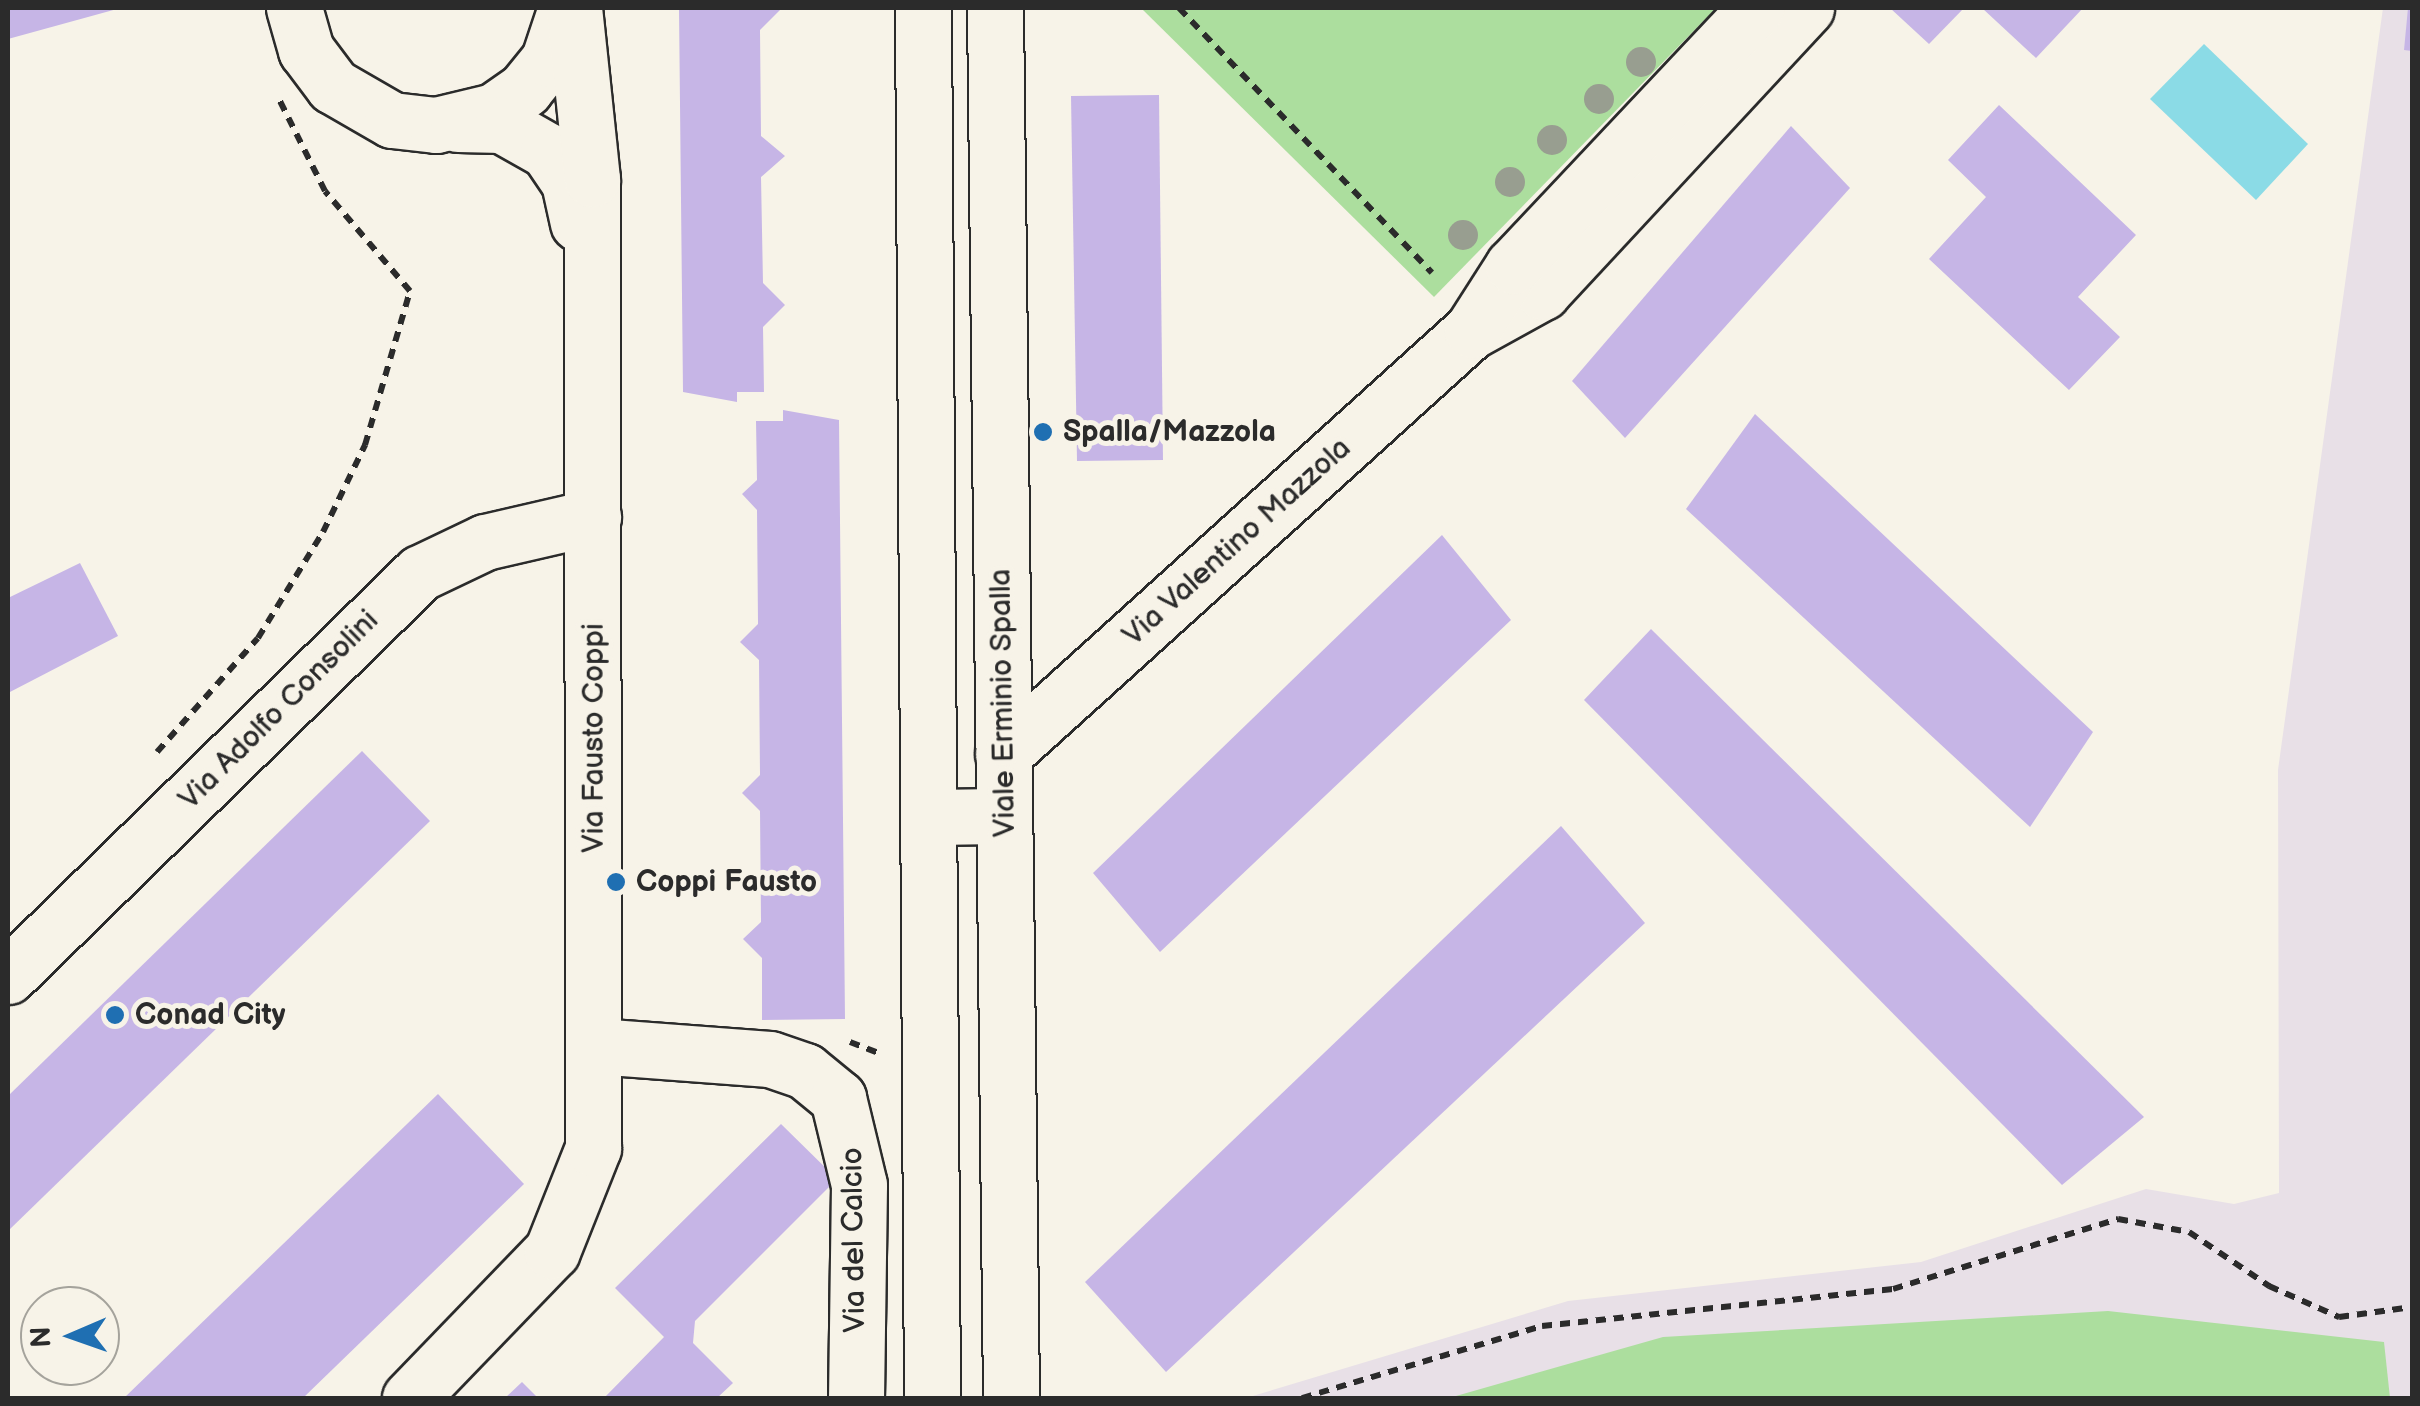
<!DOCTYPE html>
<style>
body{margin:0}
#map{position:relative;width:2420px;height:1406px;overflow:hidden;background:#f7f3e8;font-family:"Balsamiq Sans",sans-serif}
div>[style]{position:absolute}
.built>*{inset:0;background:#e8e0e7}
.green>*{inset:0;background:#acde9e}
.water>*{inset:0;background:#8bdbe6}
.building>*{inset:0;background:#c6b5e6}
.path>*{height:6px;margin-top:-3px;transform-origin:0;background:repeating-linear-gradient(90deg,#2b2b2b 0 10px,transparent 0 18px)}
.roads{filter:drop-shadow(2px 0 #2b2b2b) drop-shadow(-2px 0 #2b2b2b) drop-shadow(0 2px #2b2b2b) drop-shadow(0 -2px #2b2b2b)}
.minor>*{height:55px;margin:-27.5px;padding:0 27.5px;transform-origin:27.5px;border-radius:27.5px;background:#f7f3e8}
.major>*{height:55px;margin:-27.5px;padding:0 27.5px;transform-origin:27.5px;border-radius:27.5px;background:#f7f3e8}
.trees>*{width:30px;height:30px;margin:-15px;border-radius:50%;background:#989e90}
.dots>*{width:28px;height:28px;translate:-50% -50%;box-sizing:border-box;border:5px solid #f7f3e8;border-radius:50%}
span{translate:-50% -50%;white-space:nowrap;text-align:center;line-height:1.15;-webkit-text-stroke:10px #f7f3e8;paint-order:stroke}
.poi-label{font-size:30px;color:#2b2b2b;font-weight:700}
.left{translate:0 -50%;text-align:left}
.street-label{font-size:30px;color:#2b2b2b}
.frame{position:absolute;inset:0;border:10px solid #2b2b2b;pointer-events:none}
.north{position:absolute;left:20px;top:1286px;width:100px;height:100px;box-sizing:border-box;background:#f7f3e8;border:2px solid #a5a39c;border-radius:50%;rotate:268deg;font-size:28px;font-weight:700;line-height:40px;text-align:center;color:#2b2b2b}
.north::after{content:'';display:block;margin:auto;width:35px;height:45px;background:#1f6fb2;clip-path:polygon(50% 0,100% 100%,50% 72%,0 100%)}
</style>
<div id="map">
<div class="built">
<div style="clip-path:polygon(2383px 8px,2412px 8px,2412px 1398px,1246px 1398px,1568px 1301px,1921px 1262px,2146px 1189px,2234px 1204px,2279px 1193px,2278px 770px)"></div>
</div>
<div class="green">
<div style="clip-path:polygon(1141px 8px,1716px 8px,1434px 297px)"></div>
<div style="clip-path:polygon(2108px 1311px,2384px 1342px,2390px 1398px,1449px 1398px,1663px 1337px)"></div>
</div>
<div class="water">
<div style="clip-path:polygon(2204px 44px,2308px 144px,2256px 200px,2150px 99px)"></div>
</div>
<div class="building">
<div style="clip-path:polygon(8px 8px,117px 8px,117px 9px,8px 39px)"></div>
<div style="clip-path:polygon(679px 8px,782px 8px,760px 30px,761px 136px,785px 156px,761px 177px,763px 283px,785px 305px,763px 327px,764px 392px,737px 392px,737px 402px,683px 392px)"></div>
<div style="clip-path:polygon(1890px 8px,1964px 8px,1929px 44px)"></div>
<div style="clip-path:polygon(1982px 8px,2083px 8px,2036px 58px)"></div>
<div style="clip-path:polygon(2408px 8px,2412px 8px,2412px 51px,2404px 50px)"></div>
<div style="clip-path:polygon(1159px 95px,1163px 460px,1077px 461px,1071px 96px)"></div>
<div style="clip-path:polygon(1999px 105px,2136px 235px,2078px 297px,2120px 337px,2069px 390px,1929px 259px,1986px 197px,1948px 160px)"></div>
<div style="clip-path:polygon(1791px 126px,1850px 188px,1625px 438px,1572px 381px)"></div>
<div style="clip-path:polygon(783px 410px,839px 420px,845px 1019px,762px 1020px,762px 958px,743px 939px,761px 922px,760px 811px,742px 793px,760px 775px,759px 660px,740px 642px,758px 624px,757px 510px,742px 494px,757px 480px,756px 421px,783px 421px)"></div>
<div style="clip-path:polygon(1755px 414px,2093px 732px,2030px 827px,1686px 509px)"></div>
<div style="clip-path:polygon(1442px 535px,1511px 620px,1160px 952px,1093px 873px)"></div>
<div style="clip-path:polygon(80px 563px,118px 636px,8px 693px,8px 598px)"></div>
<div style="clip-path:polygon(1651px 629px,2144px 1117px,2062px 1185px,1584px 700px)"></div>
<div style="clip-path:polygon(362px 751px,430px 821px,8px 1231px,8px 1096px)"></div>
<div style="clip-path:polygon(1561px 826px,1645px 923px,1166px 1372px,1085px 1282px)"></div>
<div style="clip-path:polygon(438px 1094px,524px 1184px,303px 1398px,124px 1398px)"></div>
<div style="clip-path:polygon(781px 1124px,837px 1179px,695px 1321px,693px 1343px,733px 1383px,717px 1398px,604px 1398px,664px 1337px,615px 1288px)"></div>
<div style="clip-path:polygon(522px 1382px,538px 1398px,505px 1398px)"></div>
</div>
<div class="path">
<div style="left:1179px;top:8px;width:366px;rotate:46.3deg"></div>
<div style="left:157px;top:752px;width:152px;rotate:-48.5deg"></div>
<div style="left:258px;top:638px;width:124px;rotate:-58.5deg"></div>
<div style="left:323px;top:532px;width:97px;rotate:-64.2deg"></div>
<div style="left:365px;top:445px;width:160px;rotate:-73.7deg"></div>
<div style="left:410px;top:291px;width:131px;rotate:-130.4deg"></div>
<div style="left:325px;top:191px;width:103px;rotate:-116.6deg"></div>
<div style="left:850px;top:1042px;width:33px;rotate:21deg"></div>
<div style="left:1302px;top:1398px;width:251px;rotate:-16.7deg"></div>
<div style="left:1542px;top:1326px;width:353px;rotate:-6deg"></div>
<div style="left:1893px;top:1289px;width:236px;rotate:-17.3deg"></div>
<div style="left:2118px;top:1219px;width:72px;rotate:10.4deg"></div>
<div style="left:2189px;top:1232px;width:97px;rotate:34deg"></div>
<div style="left:2269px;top:1286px;width:77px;rotate:23.9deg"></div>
<div style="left:2339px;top:1317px;width:74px;rotate:-7.8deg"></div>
</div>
<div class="roads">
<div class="minor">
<div style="left:294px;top:8px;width:44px;rotate:74.1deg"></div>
<div style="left:306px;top:50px;width:45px;rotate:53.1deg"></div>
<div style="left:333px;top:86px;width:68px;rotate:30deg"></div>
<div style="left:392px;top:120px;width:44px;rotate:6.5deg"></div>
<div style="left:436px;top:125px;width:60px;rotate:-13.6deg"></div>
<div style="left:494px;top:111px;width:38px;rotate:-35deg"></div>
<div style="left:525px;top:89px;width:38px;rotate:-51deg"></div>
<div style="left:549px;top:59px;width:54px;rotate:-71.6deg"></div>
<div style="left:458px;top:124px;width:44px;rotate:1.3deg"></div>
<div style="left:502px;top:125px;width:53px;rotate:29.5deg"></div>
<div style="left:548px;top:151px;width:37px;rotate:56deg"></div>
<div style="left:569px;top:182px;width:42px;rotate:77.6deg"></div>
<div style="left:1475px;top:329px;width:77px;rotate:-28.9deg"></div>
<div style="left:1542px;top:292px;width:388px;rotate:-47.1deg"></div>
<div style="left:1003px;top:754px;width:632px;rotate:-42.12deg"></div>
<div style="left:1472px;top:330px;width:76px;rotate:-57.4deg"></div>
<div style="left:1513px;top:266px;width:354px;rotate:-46.7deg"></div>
<div style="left:929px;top:817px;width:74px;rotate:-0.8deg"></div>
<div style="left:8px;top:976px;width:576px;rotate:-44.37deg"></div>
<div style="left:420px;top:573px;width:72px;rotate:-25.5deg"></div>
<div style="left:485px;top:542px;width:111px;rotate:-13deg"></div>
<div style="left:596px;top:1046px;width:174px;rotate:4.3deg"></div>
<div style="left:770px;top:1059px;width:37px;rotate:19deg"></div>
<div style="left:805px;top:1071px;width:43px;rotate:39.3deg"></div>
<div style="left:838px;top:1098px;width:89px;rotate:76.4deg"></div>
<div style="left:859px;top:1185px;width:213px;rotate:90.8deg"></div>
<div style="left:410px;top:1398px;width:204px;rotate:-46deg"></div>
<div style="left:552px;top:1251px;width:111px;rotate:-68.3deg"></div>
<div style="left:593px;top:1148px;width:969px;rotate:-90.06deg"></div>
<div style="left:592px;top:179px;width:172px;rotate:-96deg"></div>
</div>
<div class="major">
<div style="left:923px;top:8px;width:1390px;rotate:89.63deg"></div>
<div style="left:995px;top:8px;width:1390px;rotate:89.34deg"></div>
</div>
</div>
<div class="trees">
<div style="left:1641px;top:62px"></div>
<div style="left:1599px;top:99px"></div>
<div style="left:1552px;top:140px"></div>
<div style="left:1510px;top:182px"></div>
<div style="left:1463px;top:235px"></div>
</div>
<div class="dots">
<div style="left:1043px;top:432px;background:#1f6fb2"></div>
<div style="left:616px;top:882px;background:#1f6fb2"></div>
<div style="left:115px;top:1015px;background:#1f6fb2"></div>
</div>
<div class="poi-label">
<span class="left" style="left:1063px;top:432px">Spalla/Mazzola</span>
<span class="left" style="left:636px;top:882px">Coppi Fausto</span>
<span class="left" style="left:135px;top:1015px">Conad City</span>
</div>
<div class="street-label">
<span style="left:1237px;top:542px;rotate:-42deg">Via Valentino Mazzola</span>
<span style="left:1003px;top:703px;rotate:-91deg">Viale Erminio Spalla</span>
<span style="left:279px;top:710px;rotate:-45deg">Via Adolfo Consolini</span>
<span style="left:594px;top:738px;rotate:-90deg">Via Fausto Coppi</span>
<span style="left:854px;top:1240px;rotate:-91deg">Via del Calcio</span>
</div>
<div class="frame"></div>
<div class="north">N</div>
</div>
